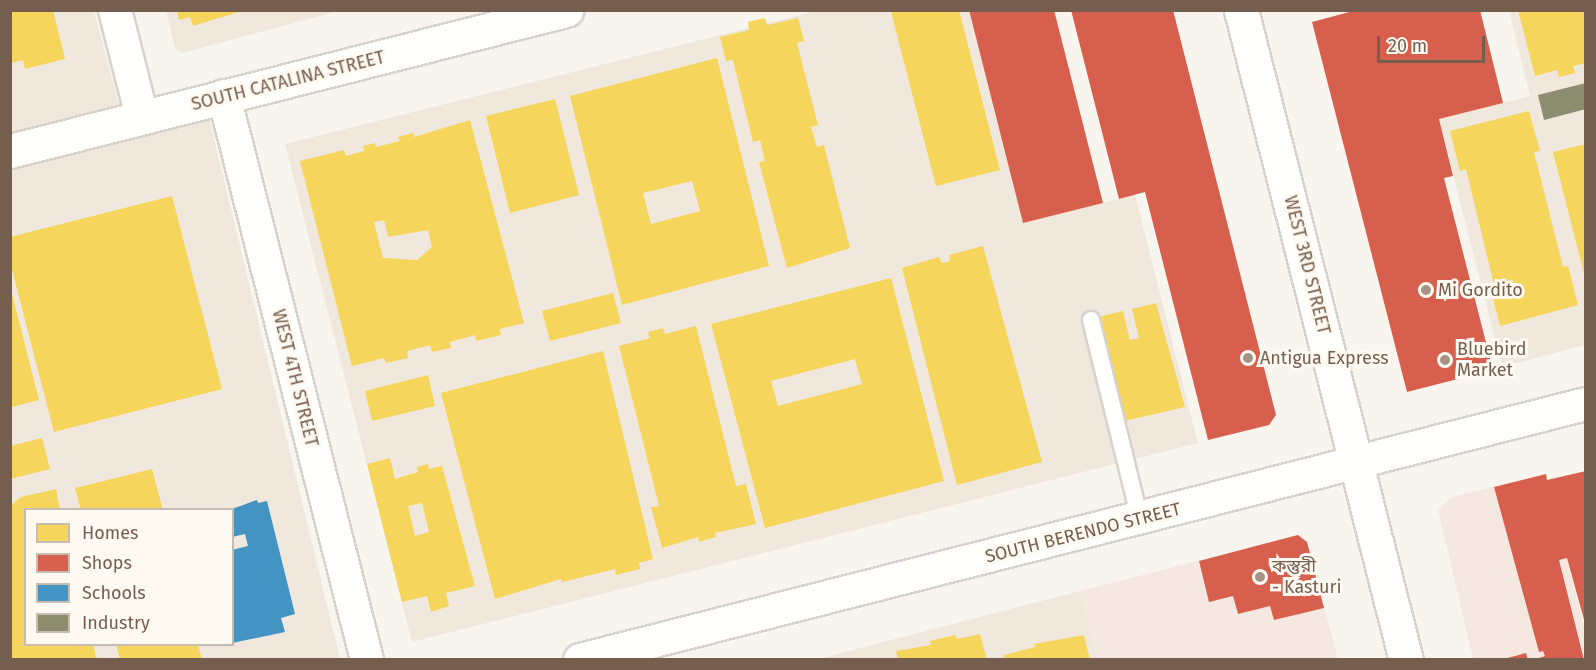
<!DOCTYPE html>
<meta charset="utf-8">
<style>
body{margin:0}
#map{position:relative;width:1596px;height:670px;overflow:hidden;background:#f8f5ef;font-family:"Fira Sans","Noto Sans Bengali",sans-serif}
div>[style]{position:absolute}
.residential>*{inset:0;background:#f0e8dd}
.commercial>*{inset:0;background:#f5e8e0}
.homes>*{inset:0;background:#f6d55c}
.shops>*{inset:0;background:#d6604d}
.schools>*{inset:0;background:#4393c3}
.industry>*{inset:0;background:#8c8c6e}
.roads{filter:drop-shadow(2px 0 #d7d2cd) drop-shadow(-2px 0 #d7d2cd) drop-shadow(0 2px #d7d2cd) drop-shadow(0 -2px #d7d2cd)}
.lane>*{height:16px;margin:-8px;padding:0 8px;transform-origin:8px;border-radius:8px;background:#fefefd}
.street>*{height:32px;margin:-16px;padding:0 16px;transform-origin:16px;border-radius:16px;background:#fefefd}
.secondary>*{height:33px;margin:-16.5px;padding:0 16.5px;transform-origin:16.5px;border-radius:16.5px;background:#fefefd}
.dots>*{width:16px;height:16px;translate:-50% -50%;box-sizing:border-box;border:3px solid #fefaf1;border-radius:50%}
span{translate:-50% -50%;white-space:nowrap;text-align:center;line-height:1.15;-webkit-text-stroke:6px #fefaf1;paint-order:stroke}
.street-label{font-size:18px;color:#765e4e}
.poi-label{font-size:18px;color:#765e4e}
.left{translate:0 -50%;text-align:left}
.frame{position:absolute;inset:0;border:12px solid #765e4e;pointer-events:none}
.legend{position:absolute;left:24px;top:508px;width:210px;height:138px;box-sizing:border-box;background:#fefaf1;border:2px solid #c8bcb0;margin:0;padding:8px 10px;list-style:none;font-size:18px;color:#765e4e}
.legend li{display:flex;align-items:center;gap:12px;height:30px}
.legend b{width:30px;border:2px solid #c8bcb0}
.scale{position:absolute;left:1377px;top:36px;width:108px;height:27px;box-sizing:border-box;border:3px solid #765e4e;border-top:0;padding-left:8px;font-size:18px;line-height:21px;white-space:nowrap;color:#765e4e;-webkit-text-stroke:4px #fefaf1;paint-order:stroke}
</style>
<div id="map">
<div class="residential">
<div style="clip-path:polygon(evenodd,10px 11px,94px 11px,128px 139px,209px 118px,340px 659px,11px 659px,10px 11px,26px 510px,232px 510px,232px 644px,26px 644px,26px 510px)"></div>
<div style="clip-path:polygon(166px 11px,339px 11px,182px 53px,175px 48px)"></div>
<div style="clip-path:polygon(816px 11px,969px 11px,1023px 223px,1135px 195px,1198px 443px,412px 642px,285px 144px)"></div>
<div style="clip-path:polygon(1509px 11px,1585px 11px,1585px 345px,1502px 367px,1439px 119px,1530px 96px)"></div>
<div style="clip-path:polygon(1080px 591px,1098px 659px,814px 660px)"></div>
</div>
<div class="commercial">
<div style="clip-path:polygon(1546px 474px,1585px 631px,1585px 659px,1473px 659px,1438px 510px,1452px 497px)"></div>
<div style="clip-path:polygon(1298px 535px,1307px 542px,1338px 659px,1098px 659px,1080px 591px)"></div>
</div>
<div class="homes">
<div style="clip-path:polygon(10px 10px,53px 10px,65px 59px,25px 69px,23px 60px,10px 63px)"></div>
<div style="clip-path:polygon(177px 10px,242px 10px,242px 11px,193px 26px,190px 17px,179px 20px)"></div>
<div style="clip-path:polygon(897px 10px,959px 10px,1000px 170px,936px 186px,891px 12px)"></div>
<div style="clip-path:polygon(1518px 10px,1586px 10px,1586px 63px,1573px 66px,1575px 73px,1559px 77px,1557px 70px,1535px 76px)"></div>
<div style="clip-path:polygon(765px 18px,767px 25px,798px 18px,804px 41px,797px 43px,818px 125px,811px 127px,817px 147px,824px 145px,850px 248px,787px 268px,759px 162px,765px 161px,760px 140px,753px 142px,733px 60px,726px 61px,720px 37px,749px 30px,748px 22px)"></div>
<div style="clip-path:polygon(evenodd,717px 58px,769px 266px,622px 305px,570px 96px,717px 58px,692px 181px,700px 211px,651px 224px,643px 193px,692px 181px)"></div>
<div style="clip-path:polygon(555px 99px,579px 195px,510px 213px,486px 116px)"></div>
<div style="clip-path:polygon(1529px 111px,1540px 151px,1534px 152px,1563px 267px,1568px 266px,1578px 305px,1500px 326px,1490px 286px,1494px 285px,1466px 169px,1460px 171px,1450px 131px)"></div>
<div style="clip-path:polygon(evenodd,470px 120px,524px 323px,500px 329px,501px 335px,476px 341px,475px 335px,450px 342px,451px 348px,432px 352px,430px 345px,407px 351px,408px 358px,386px 363px,384px 358px,352px 366px,300px 161px,344px 150px,346px 156px,364px 151px,363px 146px,375px 143px,376px 147px,400px 141px,398px 137px,413px 133px,414px 137px,470px 120px,384px 220px,388px 237px,428px 230px,432px 247px,417px 260px,383px 258px,374px 222px,384px 220px)"></div>
<div style="clip-path:polygon(1586px 144px,1586px 277px,1585px 277px,1553px 152px)"></div>
<div style="clip-path:polygon(172px 196px,222px 389px,54px 432px,10px 262px,10px 237px)"></div>
<div style="clip-path:polygon(983px 246px,1042px 462px,957px 485px,902px 268px,939px 257px,942px 263px,950px 261px,949px 255px)"></div>
<div style="clip-path:polygon(evenodd,891px 278px,944px 481px,765px 528px,711px 324px,891px 278px,855px 359px,862px 384px,778px 406px,771px 381px,855px 359px)"></div>
<div style="clip-path:polygon(11px 290px,39px 400px,12px 407px,10px 404px)"></div>
<div style="clip-path:polygon(613px 293px,621px 323px,550px 341px,542px 311px)"></div>
<div style="clip-path:polygon(1156px 303px,1185px 407px,1124px 421px,1098px 317px,1123px 311px,1130px 340px,1139px 338px,1132px 309px)"></div>
<div style="clip-path:polygon(696px 326px,736px 486px,746px 484px,756px 524px,715px 533px,716px 537px,699px 542px,698px 537px,662px 548px,651px 507px,659px 506px,619px 346px,650px 338px,648px 332px,663px 328px,665px 334px)"></div>
<div style="clip-path:polygon(603px 351px,653px 559px,639px 563px,640px 569px,616px 575px,615px 569px,562px 582px,561px 579px,495px 599px,441px 393px)"></div>
<div style="clip-path:polygon(428px 375px,435px 406px,372px 421px,365px 391px)"></div>
<div style="clip-path:polygon(42px 438px,50px 469px,10px 479px,10px 446px)"></div>
<div style="clip-path:polygon(evenodd,390px 458px,395px 479px,418px 472px,417px 467px,428px 464px,429px 469px,442px 466px,475px 586px,446px 593px,449px 606px,431px 612px,427px 596px,402px 602px,367px 464px,390px 458px,422px 503px,429px 532px,415px 536px,408px 506px,422px 503px)"></div>
<div style="clip-path:polygon(152px 469px,163px 510px,81px 510px,75px 488px)"></div>
<div style="clip-path:polygon(56px 489px,60px 510px,26px 510px,26px 644px,93px 644px,97px 660px,10px 660px,10px 506px,21px 497px)"></div>
<div style="clip-path:polygon(980px 634px,987px 660px,898px 660px,896px 651px,931px 645px,930px 641px,955px 635px,957px 639px)"></div>
<div style="clip-path:polygon(1084px 635px,1090px 660px,1005px 660px,1004px 655px,1035px 647px,1034px 644px)"></div>
<div style="clip-path:polygon(116px 644px,198px 644px,202px 660px,120px 660px)"></div>
</div>
<div class="shops">
<div style="clip-path:polygon(969px 10px,1054px 10px,1103px 203px,1023px 223px)"></div>
<div style="clip-path:polygon(1071px 10px,1173px 10px,1276px 415px,1269px 425px,1208px 440px,1145px 192px,1119px 199px)"></div>
<div style="clip-path:polygon(1357px 10px,1480px 10px,1503px 103px,1439px 119px,1453px 176px,1444px 178px,1493px 370px,1407px 392px,1312px 22px)"></div>
<div style="clip-path:polygon(1586px 471px,1586px 627px,1567px 558px,1559px 560px,1584px 660px,1533px 660px,1545px 656px,1543px 651px,1539px 652px,1494px 487px,1546px 474px,1547px 480px)"></div>
<div style="clip-path:polygon(1298px 535px,1307px 542px,1324px 608px,1274px 620px,1270px 606px,1238px 614px,1233px 596px,1209px 602px,1199px 561px)"></div>
<div style="clip-path:polygon(1526px 653px,1528px 660px,1504px 660px,1504px 659px)"></div>
</div>
<div class="schools">
<div style="clip-path:polygon(257px 500px,258px 503px,267px 501px,295px 614px,281px 618px,285px 632px,232px 643px,232px 550px,248px 546px,245px 534px,232px 537px,232px 509px)"></div>
</div>
<div class="industry">
<div style="clip-path:polygon(1586px 83px,1586px 109px,1544px 120px,1538px 95px)"></div>
</div>
<div class="roads">
<div class="lane">
<div style="left:1091px;top:320px;width:206px;rotate:76.2deg"></div>
</div>
<div class="street">
<div style="left:115px;top:10px;width:110px;rotate:75.8deg"></div>
<div style="left:224px;top:96px;width:582px;rotate:75.77deg"></div>
<div style="left:580px;top:660px;width:1038px;rotate:-14.28deg"></div>
</div>
<div class="secondary">
<div style="left:1241px;top:10px;width:671px;rotate:75.76deg"></div>
<div style="left:10px;top:151px;width:574px;rotate:-14.23deg"></div>
</div>
</div>
<div class="dots">
<div style="left:1426px;top:290px;background:#a49386"></div>
<div style="left:1248px;top:358px;background:#a49386"></div>
<div style="left:1445px;top:360px;background:#a49386"></div>
<div style="left:1260px;top:577px;background:#a49386"></div>
</div>
<div class="street-label">
<span style="left:288px;top:81px;rotate:-14deg">SOUTH CATALINA STREET</span>
<span style="left:1307px;top:265px;rotate:76deg">WEST 3RD STREET</span>
<span style="left:295px;top:378px;rotate:76deg">WEST 4TH STREET</span>
<span style="left:1083px;top:533px;rotate:-14deg">SOUTH BERENDO STREET</span>
</div>
<div class="poi-label">
<span class="left" style="left:1438px;top:290px">Mi Gordito</span>
<span class="left" style="left:1457px;top:360px">Bluebird<br>Market</span>
<span class="left" style="left:1260px;top:358px">Antigua Express</span>
<span class="left" style="left:1272px;top:577px">কস্তুরী<br>- Kasturi</span>
</div>
<div class="frame"></div>
<ul class="legend">
<li><b style="height:16px;background:#f6d55c"></b>Homes</li>
<li><b style="height:16px;background:#d6604d"></b>Shops</li>
<li><b style="height:16px;background:#4393c3"></b>Schools</li>
<li><b style="height:16px;background:#8c8c6e"></b>Industry</li>
</ul>
<div class="scale">20 m</div>
</div>
